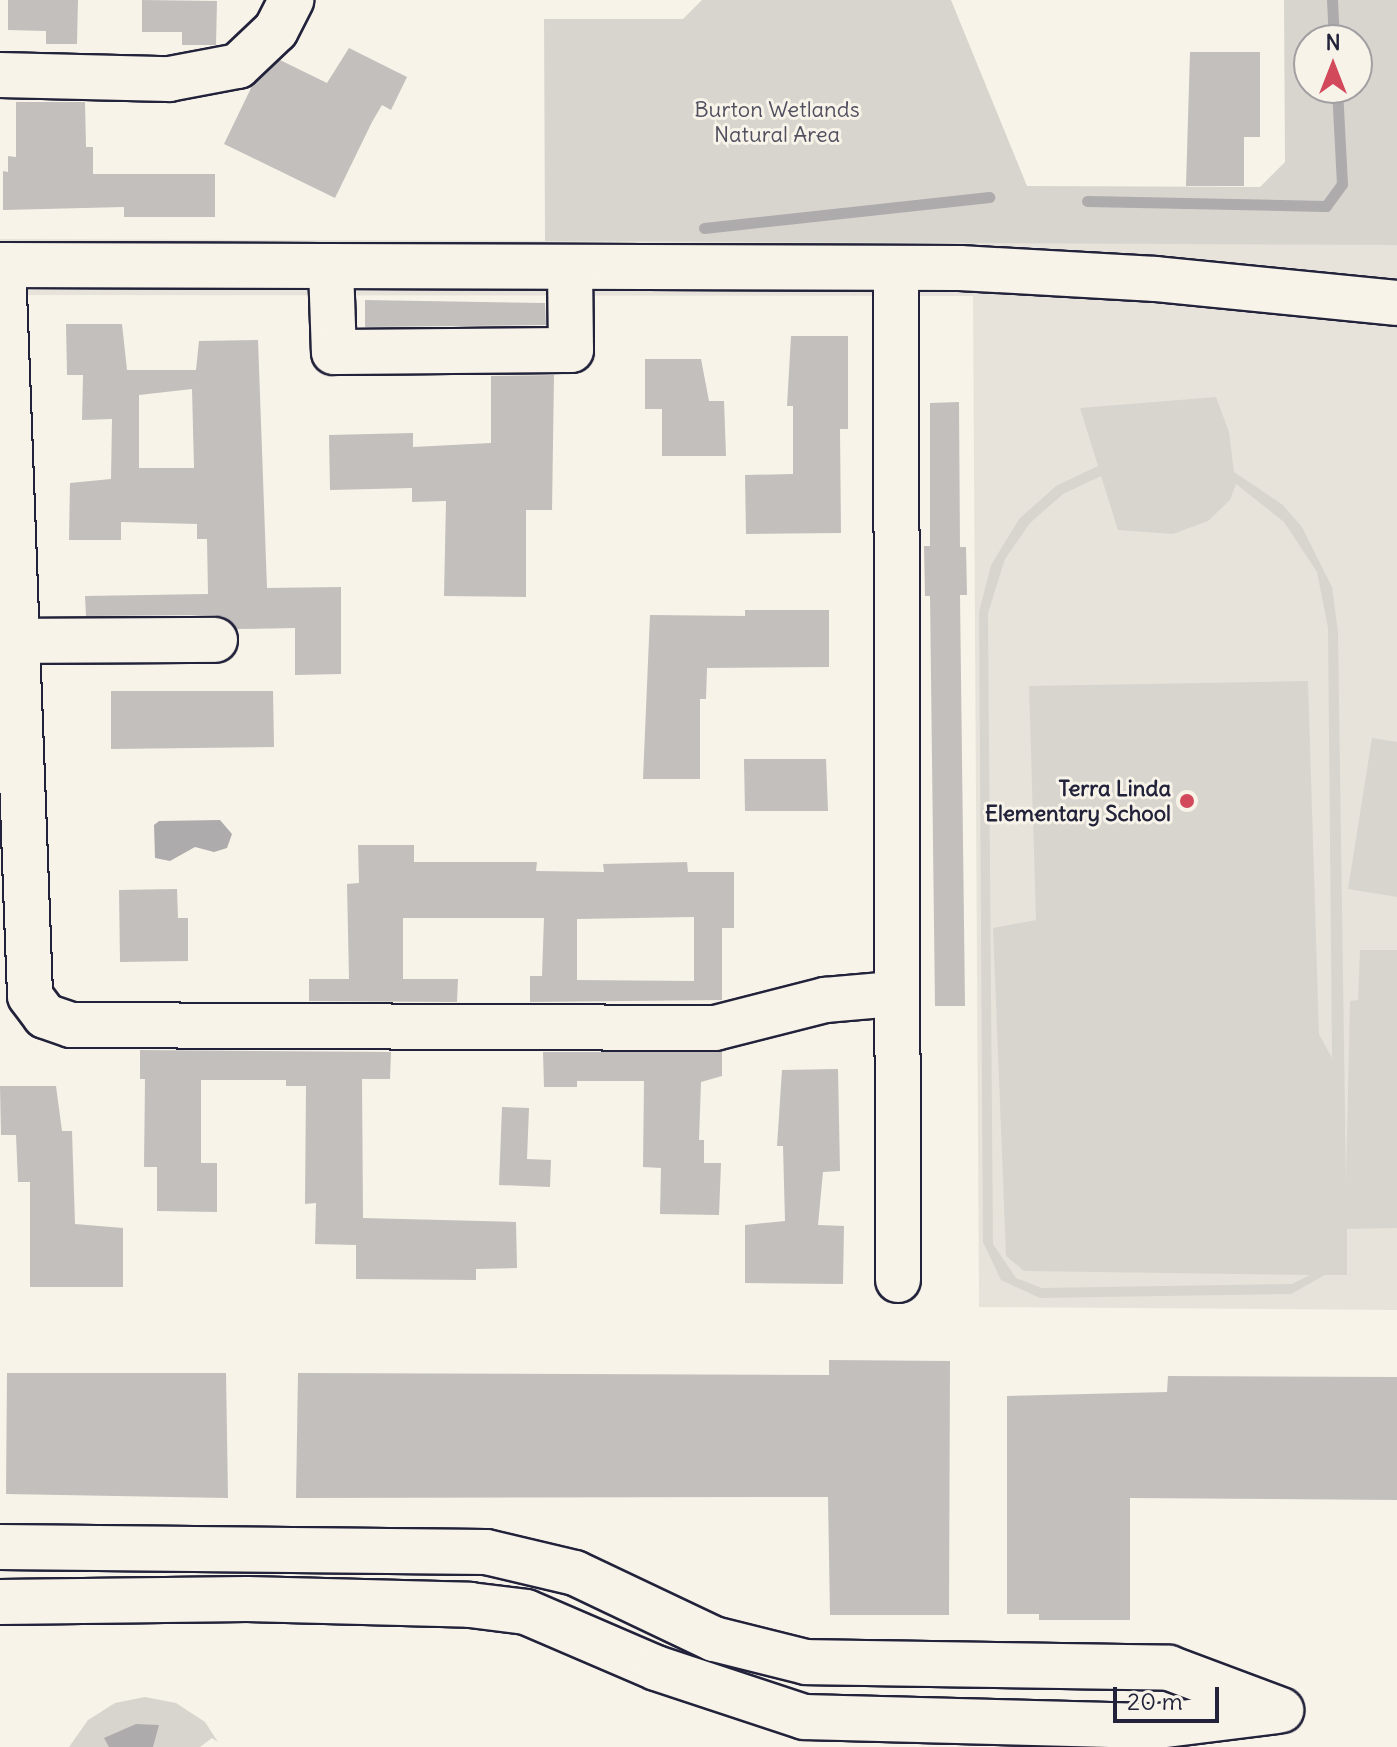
<!DOCTYPE html>
<style>
body{margin:0}
#map{position:relative;width:1397px;height:1747px;overflow:hidden;background:#f7f3e8;font-family:Delius,sans-serif}
div>[style]{position:absolute}
.built>*{inset:0;background:#e7e3db}
.green>*{inset:0;background:#d8d5cf}
.water>*{inset:0;background:#aeabad}
.stream>*{height:11px;margin:-5.5px;padding:0 5.5px;transform-origin:5.5px;border-radius:5.5px;background:#aeabad}
.building>*{inset:0;background:#c2bfbd}
.roads{filter:drop-shadow(2px 0 #22223b) drop-shadow(-2px 0 #22223b) drop-shadow(0 2px #22223b) drop-shadow(0 -2px #22223b)}
.minor>*{height:44px;margin:-22px;padding:0 22px;transform-origin:22px;border-radius:22px;background:#f7f3e8}
.dots>*{width:22px;height:22px;translate:-50% -50%;box-sizing:border-box;border:4px solid #f7f3e8;border-radius:50%}
span{translate:-50% -50%;white-space:nowrap;text-align:center;line-height:1.15;-webkit-text-stroke:6px #f7f3e8;paint-order:stroke}
.park-label{font-size:22px;color:#504f60}
.poi-label{font-size:22px;color:#22223b;font-weight:700}
.right{translate:-100% -50%;text-align:right}
.north{position:absolute;left:1293px;top:24px;width:80px;height:80px;box-sizing:border-box;background:#f7f3e8;border:2px solid #a29fa3;border-radius:50%;rotate:0deg;font-size:22px;font-weight:700;line-height:32px;text-align:center;color:#22223b}
.north::after{content:'';display:block;margin:auto;width:28px;height:36px;background:#d1495b;clip-path:polygon(50% 0,100% 100%,50% 72%,0 100%)}
.scale{position:absolute;left:1113px;top:1687px;width:106px;height:36px;box-sizing:border-box;border:4px solid #22223b;border-top:0;padding-left:10px;font-size:24px;line-height:28px;white-space:nowrap;color:#22223b;-webkit-text-stroke:6px #f7f3e8;paint-order:stroke}
</style>
<div id="map">
<div class="built">
<div style="clip-path:polygon(0 239px,1397px 244px,1397px 1310px,979px 1307px,973px 296px,0 295px)"></div>
</div>
<div class="green">
<div style="clip-path:polygon(evenodd,702px 0,951px 0,1027px 186px,1260px 187px,1285px 162px,1284px 0,1397px 0,1397px 245px,545px 241px,544px 19px,683px 19px,702px 0,1357px 40px,1357px 88px,1309px 88px,1309px 40px,1357px 40px)"></div>
<div style="clip-path:polygon(evenodd,1216px 397px,1229px 432px,1234px 472px,1283px 505px,1302px 527px,1332px 587px,1338px 632px,1346px 1181px,1350px 1001px,1358px 1000px,1360px 950px,1397px 950px,1397px 1228px,1347px 1229px,1347px 1275px,1325px 1275px,1291px 1294px,1040px 1298px,1001px 1280px,983px 1242px,979px 612px,991px 565px,1019px 519px,1056px 486px,1098px 466px,1080px 408px,1216px 397px,1101px 476px,1118px 530px,1173px 534px,1208px 521px,1230px 500px,1236px 484px,1284px 522px,1317px 572px,1328px 628px,1332px 1058px,1319px 1034px,1308px 681px,1029px 686px,1036px 920px,993px 928px,1006px 1256px,1024px 1271px,1310px 1275px,1292px 1284px,1042px 1288px,1016px 1278px,993px 1244px,988px 613px,1005px 559px,1030px 523px,1063px 494px,1101px 476px)"></div>
<div style="clip-path:polygon(1372px 738px,1397px 742px,1397px 897px,1348px 889px)"></div>
<div style="clip-path:polygon(145px 1697px,176px 1703px,205px 1722px,218px 1742px,212px 1738px,200px 1747px,69px 1747px,88px 1720px,115px 1703px)"></div>
</div>
<div class="water">
<div style="clip-path:polygon(220px 820px,232px 834px,227px 848px,214px 852px,195px 847px,170px 861px,155px 858px,154px 825px,159px 821px)"></div>
<div style="clip-path:polygon(136px 1724px,159px 1725px,153px 1747px,109px 1747px,104px 1738px)"></div>
</div>
<div class="stream">
<div style="left:1332px;top:0;width:40px;rotate:87.1deg"></div>
<div style="left:1087px;top:201px;width:239px;rotate:1.2deg"></div>
<div style="left:1326px;top:206px;width:27px;rotate:-54deg"></div>
<div style="left:1342px;top:184px;width:96px;rotate:-93deg"></div>
<div style="left:704px;top:228px;width:287px;rotate:-6.2deg"></div>
</div>
<div class="building">
<div style="clip-path:polygon(8px 0,78px 0,77px 44px,46px 44px,46px 31px,8px 30px)"></div>
<div style="clip-path:polygon(142px 0,217px 1px,216px 45px,182px 45px,182px 32px,142px 32px)"></div>
<div style="clip-path:polygon(349px 48px,407px 77px,391px 110px,382px 105px,372px 122px,335px 198px,224px 144px,252px 86px,280px 60px,327px 83px)"></div>
<div style="clip-path:polygon(1190px 52px,1260px 52px,1260px 137px,1244px 137px,1244px 186px,1186px 186px)"></div>
<div style="clip-path:polygon(16px 102px,85px 102px,86px 147px,93px 147px,93px 174px,215px 174px,215px 217px,124px 217px,124px 207px,3px 210px,3px 171px,8px 172px,8px 156px,16px 157px)"></div>
<div style="clip-path:polygon(365px 300px,545px 303px,546px 325px,365px 327px)"></div>
<div style="clip-path:polygon(evenodd,66px 324px,122px 324px,127px 370px,196px 370px,199px 341px,258px 340px,267px 588px,341px 587px,341px 674px,295px 675px,295px 628px,237px 629px,215px 615px,86px 616px,85px 596px,208px 594px,207px 539px,197px 539px,197px 524px,121px 522px,121px 540px,69px 540px,70px 483px,111px 479px,112px 419px,82px 420px,83px 375px,67px 375px,66px 324px,192px 389px,194px 468px,139px 468px,139px 395px,192px 389px)"></div>
<div style="clip-path:polygon(791px 336px,848px 336px,848px 429px,840px 429px,841px 533px,746px 534px,745px 475px,793px 474px,793px 406px,787px 406px)"></div>
<div style="clip-path:polygon(645px 359px,701px 359px,709px 401px,724px 401px,726px 456px,662px 456px,662px 409px,645px 409px)"></div>
<div style="clip-path:polygon(554px 375px,552px 510px,526px 510px,526px 597px,444px 596px,446px 501px,412px 502px,412px 488px,330px 490px,329px 435px,413px 433px,413px 447px,491px 443px,491px 376px)"></div>
<div style="clip-path:polygon(959px 402px,960px 547px,966px 547px,967px 595px,960px 595px,965px 1006px,935px 1006px,930px 596px,925px 596px,924px 546px,930px 546px,930px 403px)"></div>
<div style="clip-path:polygon(745px 610px,829px 610px,829px 667px,707px 668px,706px 699px,700px 699px,700px 779px,643px 779px,650px 615px,745px 616px)"></div>
<div style="clip-path:polygon(111px 691px,273px 691px,274px 747px,111px 749px)"></div>
<div style="clip-path:polygon(744px 759px,826px 759px,828px 811px,745px 811px)"></div>
<div style="clip-path:polygon(evenodd,358px 845px,414px 845px,414px 862px,537px 862px,536px 871px,604px 872px,603px 864px,687px 862px,688px 872px,734px 872px,734px 928px,722px 928px,722px 1000px,530px 1002px,530px 976px,542px 976px,544px 918px,403px 918px,403px 979px,458px 979px,457px 1002px,309px 1001px,309px 979px,349px 979px,347px 884px,359px 883px,358px 845px,694px 917px,694px 981px,577px 980px,577px 919px,694px 917px)"></div>
<div style="clip-path:polygon(177px 889px,178px 918px,188px 918px,188px 961px,120px 962px,119px 890px)"></div>
<div style="clip-path:polygon(140px 1050px,391px 1052px,390px 1079px,362px 1079px,363px 1218px,516px 1222px,517px 1268px,476px 1269px,476px 1280px,356px 1279px,356px 1245px,315px 1244px,316px 1203px,305px 1204px,306px 1086px,286px 1086px,286px 1080px,201px 1080px,201px 1163px,217px 1163px,217px 1212px,157px 1211px,157px 1167px,144px 1167px,145px 1079px,140px 1079px)"></div>
<div style="clip-path:polygon(543px 1052px,722px 1052px,722px 1076px,701px 1082px,699px 1140px,704px 1140px,704px 1163px,721px 1163px,719px 1215px,660px 1214px,661px 1168px,643px 1167px,644px 1081px,577px 1081px,577px 1087px,544px 1087px)"></div>
<div style="clip-path:polygon(838px 1069px,840px 1171px,823px 1172px,818px 1225px,844px 1226px,843px 1284px,745px 1283px,745px 1225px,785px 1221px,783px 1146px,777px 1146px,782px 1070px)"></div>
<div style="clip-path:polygon(0 1086px,56px 1086px,62px 1131px,72px 1131px,75px 1224px,123px 1228px,123px 1287px,30px 1287px,30px 1182px,18px 1182px,16px 1135px,1px 1135px)"></div>
<div style="clip-path:polygon(502px 1107px,529px 1108px,527px 1159px,551px 1160px,550px 1187px,499px 1185px)"></div>
<div style="clip-path:polygon(829px 1360px,950px 1361px,949px 1615px,830px 1615px,828px 1497px,296px 1498px,298px 1373px,829px 1375px)"></div>
<div style="clip-path:polygon(7px 1373px,226px 1373px,228px 1498px,6px 1494px)"></div>
<div style="clip-path:polygon(1168px 1376px,1397px 1377px,1397px 1500px,1130px 1498px,1130px 1620px,1039px 1620px,1039px 1614px,1007px 1614px,1007px 1396px,1167px 1392px)"></div>
</div>
<div class="roads">
<div class="minor">
<div style="left:0;top:75px;width:169px;rotate:1.4deg"></div>
<div style="left:169px;top:79px;width:70px;rotate:-10.7deg"></div>
<div style="left:238px;top:66px;width:52px;rotate:-43.5deg"></div>
<div style="left:276px;top:30px;width:34px;rotate:-63deg"></div>
<div style="left:0;top:265px;width:960px;rotate:0.18deg"></div>
<div style="left:960px;top:268px;width:196px;rotate:3.2deg"></div>
<div style="left:1156px;top:279px;width:242px;rotate:5.7deg"></div>
<div style="left:3px;top:265px;width:731px;rotate:87.88deg"></div>
<div style="left:30px;top:996px;width:25px;rotate:53deg"></div>
<div style="left:45px;top:1016px;width:28px;rotate:19deg"></div>
<div style="left:71px;top:1025px;width:644px;rotate:0.27deg"></div>
<div style="left:715px;top:1028px;width:114px;rotate:-14.3deg"></div>
<div style="left:825px;top:1000px;width:69px;rotate:-5deg"></div>
<div style="left:331px;top:268px;width:84px;rotate:88deg"></div>
<div style="left:334px;top:352px;width:237px;rotate:-0.5deg"></div>
<div style="left:571px;top:350px;width:81px;rotate:-90.7deg"></div>
<div style="left:896px;top:268px;width:1012px;rotate:89.89deg"></div>
<div style="left:17px;top:641px;width:198px;rotate:-0.3deg"></div>
<div style="left:0;top:1547px;width:486px;rotate:0.6deg"></div>
<div style="left:486px;top:1552px;width:91px;rotate:13.3deg"></div>
<div style="left:575px;top:1573px;width:154px;rotate:25.4deg"></div>
<div style="left:714px;top:1639px;width:95px;rotate:14deg"></div>
<div style="left:806px;top:1662px;width:363px;rotate:0.9deg"></div>
<div style="left:1169px;top:1668px;width:120px;rotate:20.6deg"></div>
<div style="left:0;top:1602px;width:247px;rotate:-0.7deg"></div>
<div style="left:247px;top:1599px;width:223px;rotate:1.5deg"></div>
<div style="left:470px;top:1605px;width:56px;rotate:7.1deg"></div>
<div style="left:526px;top:1612px;width:142px;rotate:23.3deg"></div>
<div style="left:656px;top:1668px;width:156px;rotate:18.3deg"></div>
<div style="left:804px;top:1717px;width:354px;rotate:1.5deg"></div>
<div style="left:1158px;top:1726px;width:119px;rotate:-7.2deg"></div>
</div>
</div>
<div class="dots">
<div style="left:1187px;top:801px;background:#d1495b"></div>
</div>
<div class="park-label">
<span style="left:777px;top:122px">Burton Wetlands<br>Natural Area</span>
</div>
<div class="poi-label">
<span class="right" style="left:1171px;top:801px">Terra Linda<br>Elementary School</span>
</div>
<div class="north">N</div>
<div class="scale">20 m</div>
</div>
